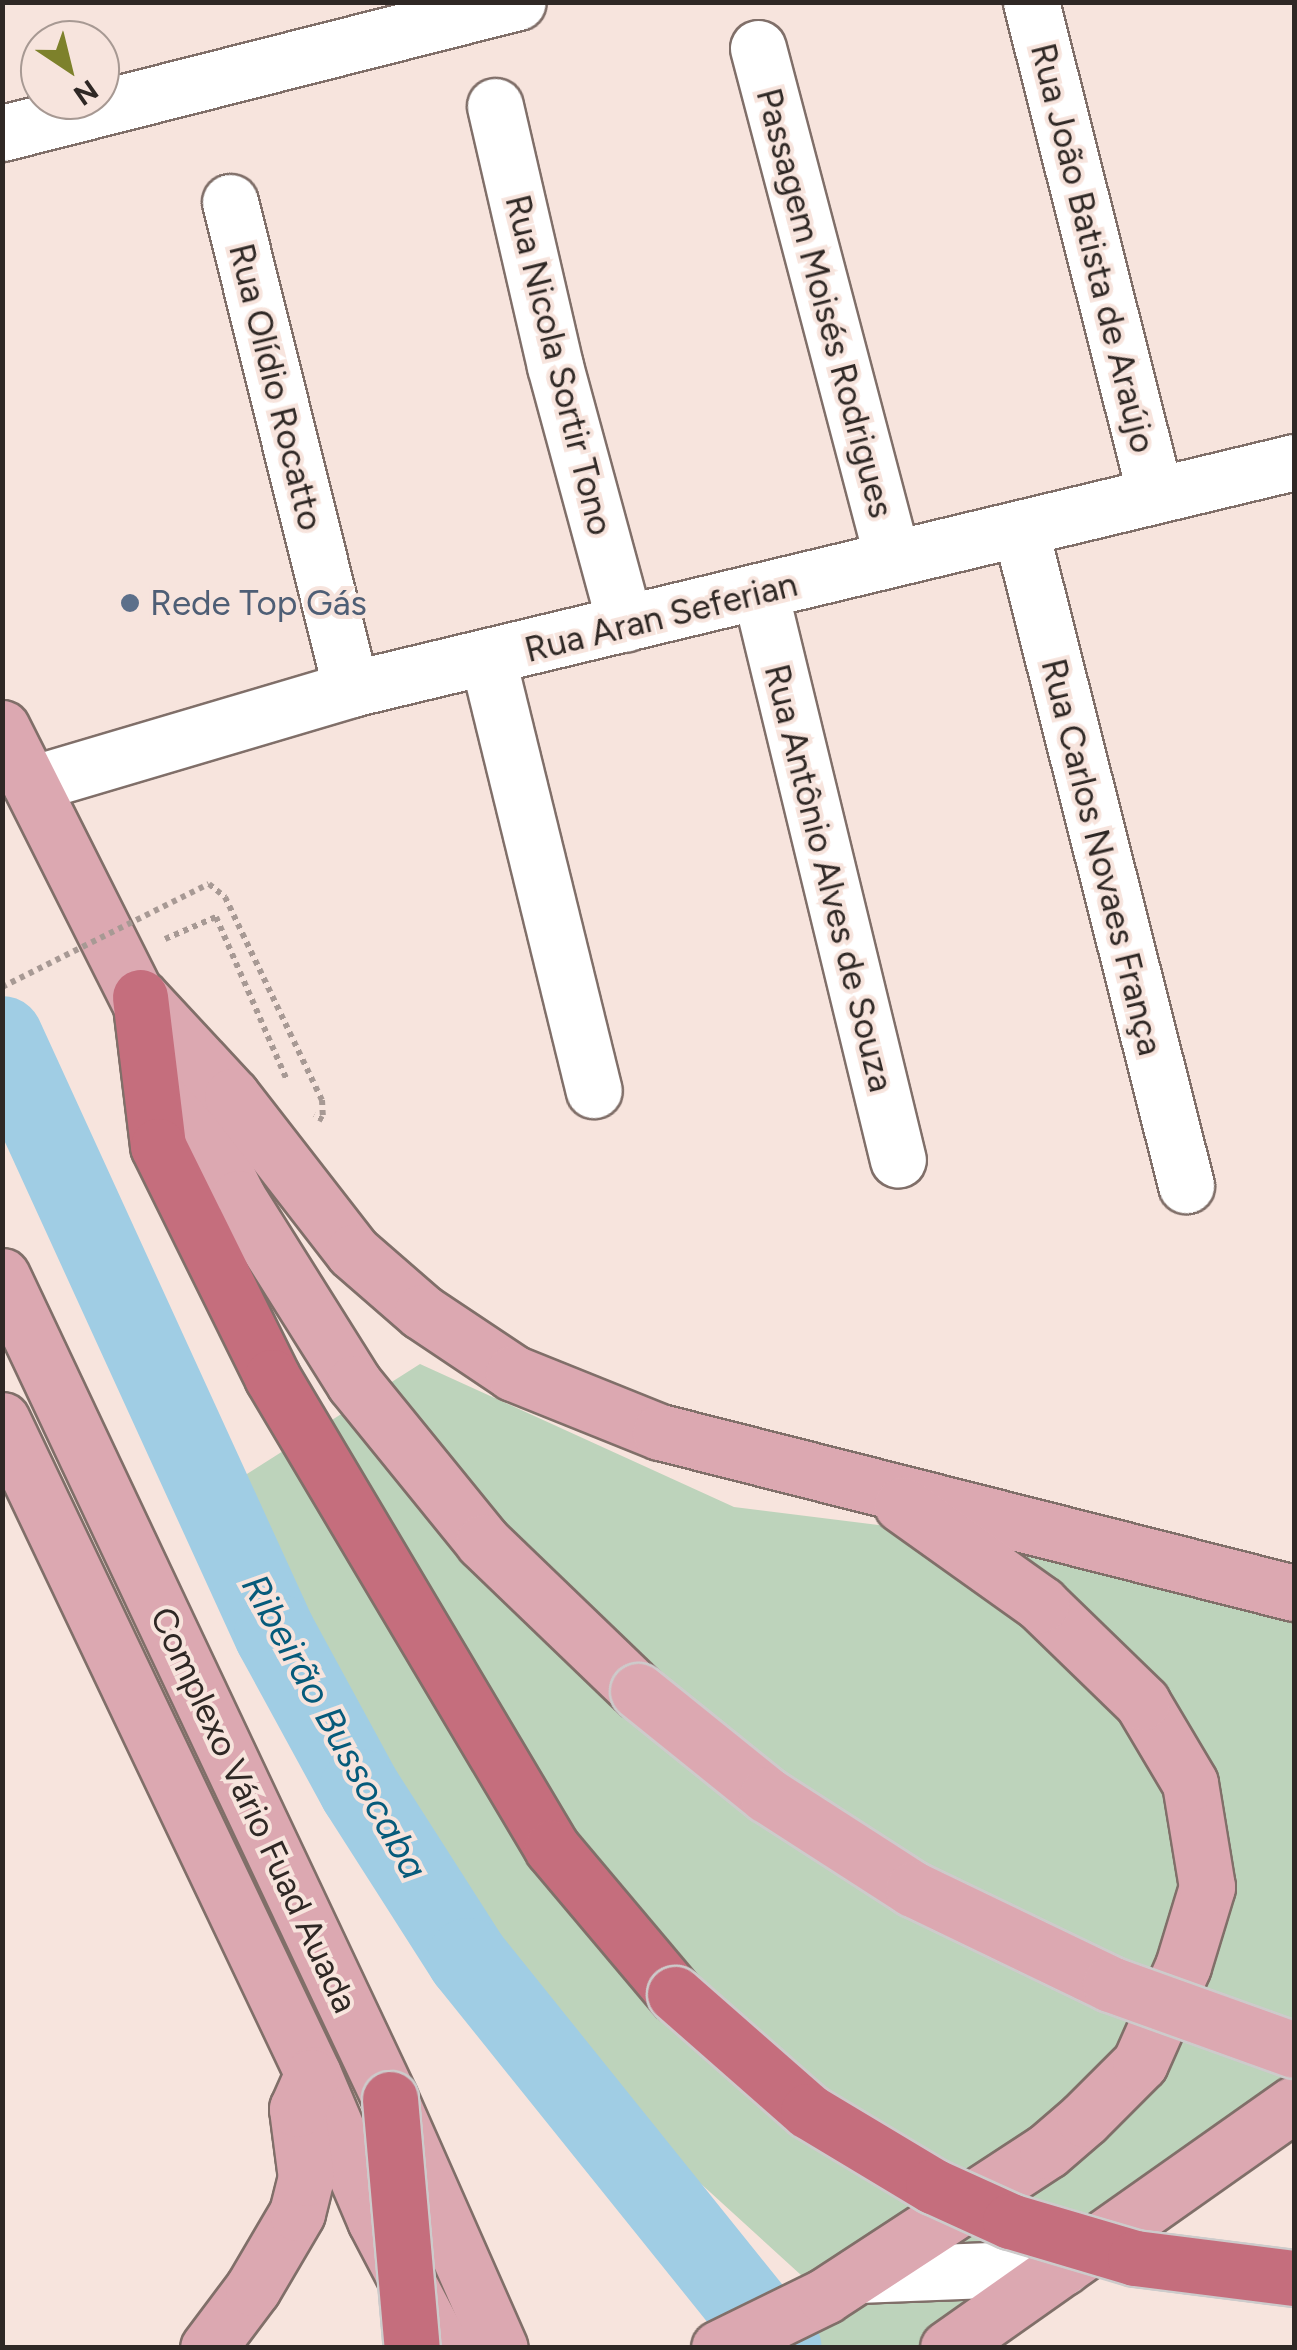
<!DOCTYPE html>
<meta charset="utf-8">
<style>
body{margin:0}
#map{position:relative;width:1297px;height:2350px;overflow:hidden;background:#f7e4dd;font-family:Figtree,sans-serif}
div>[style]{position:absolute}
.green>*{inset:0;background:#bdd3bb}
.river>*{height:82px;margin:-41px;padding:0 41px;transform-origin:41px;border-radius:41px;background:#a0cde4}
.path>*{height:6px;margin-top:-3px;transform-origin:0;background:repeating-linear-gradient(90deg,#a79994 0 5px,transparent 0 10px)}
.roads{filter:drop-shadow(2px 0 #806f69) drop-shadow(-2px 0 #806f69) drop-shadow(0 2px #806f69) drop-shadow(0 -2px #806f69)}
.minor>*{height:55px;margin:-27.5px;padding:0 27.5px;transform-origin:27.5px;border-radius:27.5px;background:#fff}
.major>*{height:55px;margin:-27.5px;padding:0 27.5px;transform-origin:27.5px;border-radius:27.5px;background:#dca8b1}
.highway>*{height:55px;margin:-27.5px;padding:0 27.5px;transform-origin:27.5px;border-radius:27.5px;background:#c56e7d}
.path-bridge>*{height:6px;margin-top:-3px;transform-origin:0;background:repeating-linear-gradient(90deg,#a79994 0 5px,transparent 0 10px)}
.bridges{filter:drop-shadow(2px 0 #cdcbcb) drop-shadow(-2px 0 #cdcbcb) drop-shadow(0 2px #cdcbcb) drop-shadow(0 -2px #cdcbcb)}
.major-bridge>*{height:55px;margin:-27.5px;padding:0 27.5px;transform-origin:27.5px;border-radius:27.5px;background:#dca8b1}
.highway-bridge>*{height:55px;margin:-27.5px;padding:0 27.5px;transform-origin:27.5px;border-radius:27.5px;background:#c56e7d}
.dots>*{width:28px;height:28px;translate:-50% -50%;box-sizing:border-box;border:5px solid #f7e4dd;border-radius:50%}
span{translate:-50% -50%;white-space:nowrap;text-align:center;line-height:1.15;-webkit-text-stroke:8px #f7e4dd;paint-order:stroke}
.street-label{font-size:35px;color:#2f2825}
.service-label{font-size:35px;color:#4e5e75}
.left{translate:0 -50%;text-align:left}
.water-label{font-size:38px;color:#065b7b;font-style:italic}
.frame{position:absolute;inset:0;border:5px solid #2f2825;pointer-events:none}
.north{position:absolute;left:20px;top:20px;width:100px;height:100px;box-sizing:border-box;background:#f7e4dd;border:2px solid #a79993;border-radius:50%;rotate:145deg;font-size:28px;font-weight:700;line-height:40px;text-align:center;color:#2f2825}
.north::after{content:'';display:block;margin:auto;width:35px;height:45px;background:#7d812b;clip-path:polygon(50% 0,100% 100%,50% 72%,0 100%)}
</style>
<div id="map">
<div class="green">
<div style="clip-path:polygon(420px 1364px,734px 1507px,1151px 1559px,1294px 1593px,1294px 2104px,948px 2347px,719px 2347px,824px 2296px,587px 2080px,375px 1773px,231px 1484px)"></div>
</div>
<div class="river">
<div style="left:2px;top:1037px;width:656px;rotate:65.43deg"></div>
<div style="left:275px;top:1634px;width:178px;rotate:61.4deg"></div>
<div style="left:360px;top:1790px;width:201px;rotate:57.4deg"></div>
<div style="left:468px;top:1959px;width:499px;rotate:51.2deg"></div>
</div>
<div class="path">
<div style="left:209px;top:884px;width:21px;rotate:39deg"></div>
<div style="left:225px;top:897px;width:225px;rotate:64.5deg"></div>
<div style="left:322px;top:1100px;width:20px;rotate:87deg"></div>
<div style="left:323px;top:1120px;width:10px;rotate:-151deg"></div>
<div style="left:165px;top:939px;width:56px;rotate:-23.3deg"></div>
<div style="left:216px;top:917px;width:178px;rotate:66.5deg"></div>
</div>
<div class="roads">
<div class="minor">
<div style="left:1031px;top:2px;width:507px;rotate:75.85deg"></div>
<div style="left:758px;top:48px;width:526px;rotate:75.25deg"></div>
<div style="left:495px;top:106px;width:267px;rotate:77deg"></div>
<div style="left:555px;top:366px;width:267px;rotate:74.8deg"></div>
<div style="left:2px;top:133px;width:532px;rotate:-14.25deg"></div>
<div style="left:230px;top:202px;width:502px;rotate:76.05deg"></div>
<div style="left:1020px;top:528px;width:678px;rotate:75.82deg"></div>
<div style="left:761px;top:596px;width:580px;rotate:76.35deg"></div>
<div style="left:488px;top:660px;width:443px;rotate:76.2deg"></div>
<div style="left:31px;top:784px;width:334px;rotate:-16.5deg"></div>
<div style="left:351px;top:689px;width:970px;rotate:-13.53deg"></div>
<div style="left:859px;top:2275px;width:204px;rotate:-2.2deg"></div>
</div>
<div class="major">
<div style="left:2px;top:728px;width:526px;rotate:63.34deg"></div>
<div style="left:238px;top:1198px;width:218px;rotate:57.9deg"></div>
<div style="left:354px;top:1383px;width:205px;rotate:50.9deg"></div>
<div style="left:483px;top:1542px;width:215px;rotate:43.9deg"></div>
<div style="left:140px;top:997px;width:135px;rotate:47.1deg"></div>
<div style="left:232px;top:1096px;width:197px;rotate:52.2deg"></div>
<div style="left:353px;top:1252px;width:91px;rotate:41deg"></div>
<div style="left:422px;top:1312px;width:110px;rotate:33.8deg"></div>
<div style="left:513px;top:1373px;width:158px;rotate:21.9deg"></div>
<div style="left:660px;top:1432px;width:654px;rotate:14.25deg"></div>
<div style="left:2px;top:1276px;width:910px;rotate:64.76deg"></div>
<div style="left:390px;top:2099px;width:272px;rotate:66.2deg"></div>
<div style="left:2px;top:1420px;width:724px;rotate:64.57deg"></div>
<div style="left:313px;top:2074px;width:159px;rotate:67deg"></div>
<div style="left:375px;top:2220px;width:144px;rotate:62.4deg"></div>
<div style="left:208px;top:2348px;width:75px;rotate:-53.1deg"></div>
<div style="left:253px;top:2288px;width:87px;rotate:-59.6deg"></div>
<div style="left:297px;top:2213px;width:36px;rotate:-76deg"></div>
<div style="left:306px;top:2178px;width:70px;rotate:-97.4deg"></div>
<div style="left:297px;top:2109px;width:35px;rotate:-66deg"></div>
<div style="left:719px;top:2348px;width:118px;rotate:-26.1deg"></div>
<div style="left:825px;top:2296px;width:265px;rotate:-33.2deg"></div>
<div style="left:1047px;top:2151px;width:49px;rotate:-40.9deg"></div>
<div style="left:1084px;top:2119px;width:79px;rotate:-45deg"></div>
<div style="left:1140px;top:2063px;width:106px;rotate:-66.1deg"></div>
<div style="left:1183px;top:1966px;width:83px;rotate:-73.1deg"></div>
<div style="left:1207px;top:1887px;width:105px;rotate:-99.3deg"></div>
<div style="left:1190px;top:1783px;width:94px;rotate:-120.7deg"></div>
<div style="left:1142px;top:1702px;width:141px;rotate:-135.9deg"></div>
<div style="left:1041px;top:1604px;width:171px;rotate:-144.5deg"></div>
<div style="left:948px;top:2348px;width:423px;rotate:-35.2deg"></div>
</div>
<div class="highway">
<div style="left:140px;top:997px;width:150px;rotate:83.1deg"></div>
<div style="left:158px;top:1146px;width:258px;rotate:63.7deg"></div>
<div style="left:272px;top:1377px;width:548px;rotate:59.27deg"></div>
<div style="left:552px;top:1848px;width:191px;rotate:49.9deg"></div>
</div>
</div>
<div class="path-bridge">
<div style="left:2px;top:987px;width:231px;rotate:-26.5deg"></div>
</div>
<div class="bridges">
<div class="major-bridge">
<div style="left:638px;top:1691px;width:166px;rotate:38.9deg"></div>
<div style="left:767px;top:1795px;width:174px;rotate:32.8deg"></div>
<div style="left:913px;top:1889px;width:219px;rotate:25.7deg"></div>
<div style="left:1110px;top:1984px;width:195px;rotate:19.7deg"></div>
</div>
<div class="highway-bridge">
<div style="left:675px;top:1994px;width:177px;rotate:41.3deg"></div>
<div style="left:808px;top:2111px;width:146px;rotate:31deg"></div>
<div style="left:933px;top:2186px;width:85px;rotate:24.4deg"></div>
<div style="left:1010px;top:2221px;width:130px;rotate:16.5deg"></div>
<div style="left:1135px;top:2258px;width:160px;rotate:7.2deg"></div>
<div style="left:390px;top:2099px;width:250px;rotate:85deg"></div>
</div>
</div>
<div class="dots">
<div style="left:130px;top:603px;background:#5c6f8a"></div>
</div>
<div class="street-label">
<span style="left:1093px;top:248px;rotate:76deg">Rua João Batista de Araújo</span>
<span style="left:825px;top:303px;rotate:75deg">Passagem Moisés Rodrigues</span>
<span style="left:559px;top:365px;rotate:76deg">Rua Nicola Sortir Tono</span>
<span style="left:276px;top:387px;rotate:76deg">Rua Olídio Rocatto</span>
<span style="left:661px;top:617px;rotate:-14deg">Rua Aran Seferian</span>
<span style="left:1102px;top:857px;rotate:76deg">Rua Carlos Novaes França</span>
<span style="left:829px;top:878px;rotate:76deg">Rua Antônio Alves de Souza</span>
<span style="left:254px;top:1810px;rotate:65deg">Complexo Vário Fuad Auada</span>
</div>
<div class="service-label">
<span class="left" style="left:150px;top:603px">Rede Top Gás</span>
</div>
<div class="water-label">
<span style="left:334px;top:1727px;rotate:61deg">Ribeirão Bussocaba</span>
</div>
<div class="frame"></div>
<div class="north">N</div>
</div>
